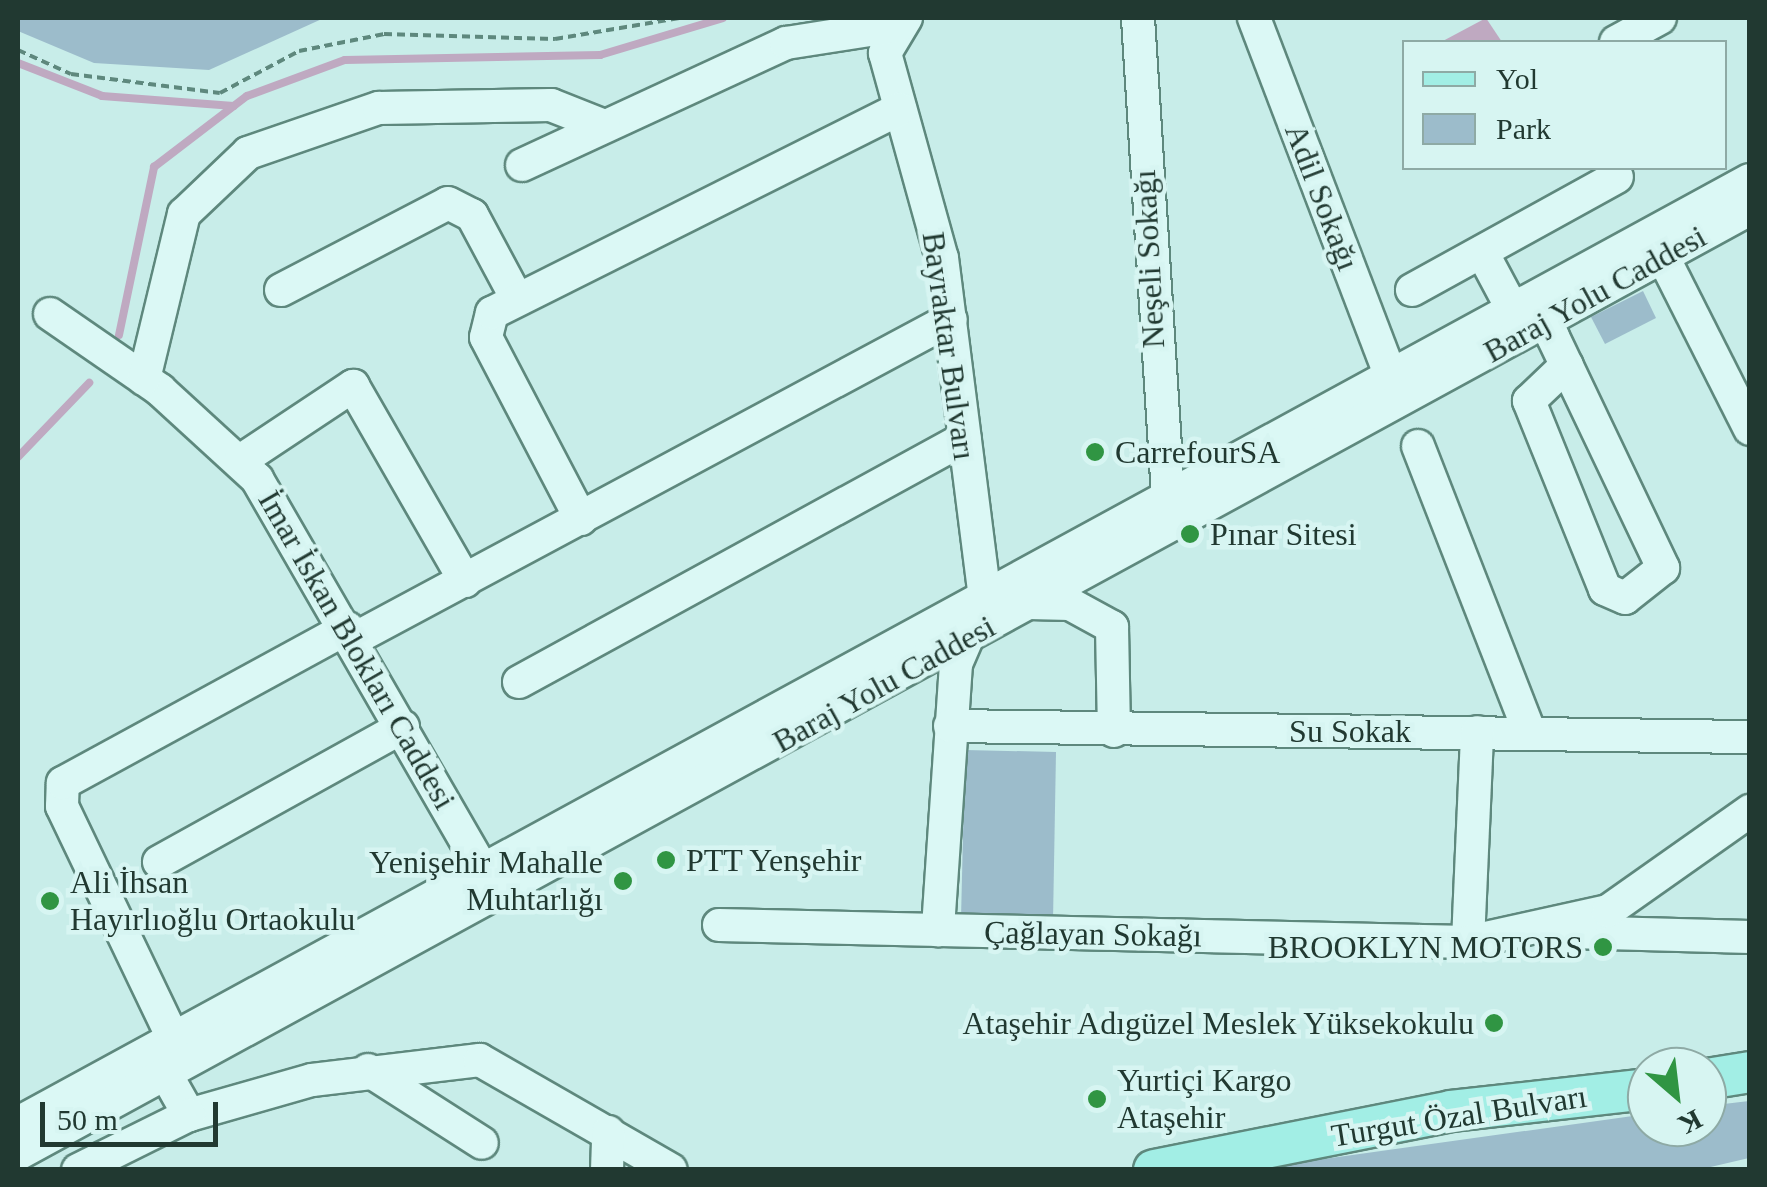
<!DOCTYPE html>
<meta charset="utf-8">
<style>
body{margin:0}
#map{position:relative;width:1767px;height:1187px;overflow:hidden;background:#c8ede9;font-family:"Times New Roman",serif}
div>[style]{position:absolute}
.green>*{inset:0;background:#9cbccb}
.water>*{inset:0;background:#bfa9c1}
.stream>*{height:8px;margin:-4px;padding:0 4px;transform-origin:4px;border-radius:4px;background:#bfa9c1}
.path>*{height:4px;margin-top:-2px;transform-origin:0;background:repeating-linear-gradient(90deg,#5e887d 0 8px,transparent 0 13px)}
.roads{filter:drop-shadow(2px 0 #5e887d) drop-shadow(-2px 0 #5e887d) drop-shadow(0 2px #5e887d) drop-shadow(0 -2px #5e887d)}
.minor>*{height:32px;margin:-16px;padding:0 16px;transform-origin:16px;border-radius:16px;background:#dbf8f5}
.major>*{height:40px;margin:-20px;padding:0 20px;transform-origin:20px;border-radius:20px;background:#a2eee5}
.dots>*{width:28px;height:28px;translate:-50% -50%;box-sizing:border-box;border:5px solid #d7f5f2;border-radius:50%}
span{translate:-50% -50%;white-space:nowrap;text-align:center;line-height:1.15;-webkit-text-stroke:9px #d7f5f2;paint-order:stroke}
.street-label{font-size:32px;color:#213931}
.poi-label{font-size:32px;color:#213931}
.left{translate:0 -50%;text-align:left}
.right{translate:-100% -50%;text-align:right}
.frame{position:absolute;inset:0;border:20px solid #213931;pointer-events:none}
.legend{position:absolute;left:1402px;top:40px;width:325px;height:130px;box-sizing:border-box;background:#d7f5f2;border:2px solid #8eaaa5;margin:0;padding:12px 18px;list-style:none;font-size:30px;color:#213931}
.legend li{display:flex;align-items:center;gap:20px;height:50px}
.legend b{width:50px;border:2px solid #8eaaa5}
.north{position:absolute;left:1627px;top:1047px;width:100px;height:100px;box-sizing:border-box;background:#d7f5f2;border:2px solid #8eaaa5;border-radius:50%;rotate:152deg;font-size:28px;font-weight:700;line-height:40px;text-align:center;color:#213931}
.north::after{content:'';display:block;margin:auto;width:35px;height:45px;background:#309543;clip-path:polygon(50% 0,100% 100%,50% 72%,0 100%)}
.scale{position:absolute;left:40px;top:1102px;width:178px;height:45px;box-sizing:border-box;border:5px solid #213931;border-top:0;padding-left:12px;font-size:30px;line-height:35px;white-space:nowrap;color:#213931;-webkit-text-stroke:8px #d7f5f2;paint-order:stroke}
</style>
<div id="map">
<div class="green">
<div style="clip-path:polygon(18px 18px,324px 18px,209px 70px,94px 63px,18px 31px)"></div>
<div style="clip-path:polygon(1643px 291px,1656px 318px,1605px 344px,1591px 317px)"></div>
<div style="clip-path:polygon(965px 750px,1056px 752px,1053px 921px,961px 919px)"></div>
<div style="clip-path:polygon(1749px 1101px,1749px 1158px,1702px 1169px,1245px 1170px,1647px 1114px,1647px 1127px,1707px 1127px,1707px 1106px)"></div>
</div>
<div class="water">
<div style="clip-path:polygon(1486px 18px,1502px 42px,1441px 42px)"></div>
</div>
<div class="stream">
<div style="left:18px;top:63px;width:90px;rotate:21.4deg"></div>
<div style="left:102px;top:96px;width:132px;rotate:4.3deg"></div>
<div style="left:119px;top:335px;width:172px;rotate:-78.2deg"></div>
<div style="left:154px;top:167px;width:117px;rotate:-37.4deg"></div>
<div style="left:247px;top:96px;width:104px;rotate:-20.2deg"></div>
<div style="left:345px;top:60px;width:255px;rotate:-1.1deg"></div>
<div style="left:600px;top:55px;width:128px;rotate:-16.7deg"></div>
<div style="left:18px;top:457px;width:103px;rotate:-46.2deg"></div>
</div>
<div class="path">
<div style="left:18px;top:50px;width:58px;rotate:24.4deg"></div>
<div style="left:71px;top:74px;width:150px;rotate:7.3deg"></div>
<div style="left:220px;top:93px;width:89px;rotate:-28deg"></div>
<div style="left:299px;top:51px;width:87px;rotate:-11.3deg"></div>
<div style="left:384px;top:34px;width:171px;rotate:1.7deg"></div>
<div style="left:555px;top:39px;width:126px;rotate:-9.6deg"></div>
</div>
<div class="roads">
<div class="minor">
<div style="left:906px;top:18px;width:41px;rotate:121deg"></div>
<div style="left:885px;top:53px;width:213px;rotate:74.5deg"></div>
<div style="left:942px;top:258px;width:342px;rotate:82.8deg"></div>
<div style="left:985px;top:597px;width:73px;rotate:113.4deg"></div>
<div style="left:956px;top:664px;width:267px;rotate:93.9deg"></div>
<div style="left:1138px;top:18px;width:481px;rotate:86.4deg"></div>
<div style="left:1254px;top:18px;width:383px;rotate:69.1deg"></div>
<div style="left:1616px;top:42px;width:50px;rotate:-28.6deg"></div>
<div style="left:522px;top:165px;width:291px;rotate:-24.8deg"></div>
<div style="left:786px;top:43px;width:116px;rotate:-8.9deg"></div>
<div style="left:1653px;top:237px;width:215px;rotate:63.2deg"></div>
<div style="left:1482px;top:252px;width:66px;rotate:61.9deg"></div>
<div style="left:281px;top:290px;width:188px;rotate:-27.5deg"></div>
<div style="left:448px;top:203px;width:27px;rotate:27deg"></div>
<div style="left:472px;top:215px;width:93px;rotate:61.8deg"></div>
<div style="left:1412px;top:290px;width:234px;rotate:-28.9deg"></div>
<div style="left:50px;top:314px;width:134px;rotate:34.6deg"></div>
<div style="left:160px;top:390px;width:132px;rotate:42.5deg"></div>
<div style="left:257px;top:479px;width:474px;rotate:60deg"></div>
<div style="left:1546px;top:321px;width:17px;rotate:66deg"></div>
<div style="left:1553px;top:337px;width:256px;rotate:64.5deg"></div>
<div style="left:1663px;top:568px;width:48px;rotate:141.7deg"></div>
<div style="left:1625px;top:598px;width:22px;rotate:-156deg"></div>
<div style="left:1605px;top:589px;width:203px;rotate:-112deg"></div>
<div style="left:1529px;top:401px;width:52px;rotate:-43.5deg"></div>
<div style="left:144px;top:379px;width:170px;rotate:-76.4deg"></div>
<div style="left:184px;top:214px;width:88px;rotate:-43.6deg"></div>
<div style="left:248px;top:153px;width:139px;rotate:-19deg"></div>
<div style="left:379px;top:108px;width:172px;rotate:-1deg"></div>
<div style="left:551px;top:105px;width:57px;rotate:21.6deg"></div>
<div style="left:1418px;top:446px;width:308px;rotate:68.7deg"></div>
<div style="left:240px;top:461px;width:136px;rotate:-33.6deg"></div>
<div style="left:353px;top:386px;width:225px;rotate:60.1deg"></div>
<div style="left:581px;top:519px;width:205px;rotate:-117.6deg"></div>
<div style="left:486px;top:337px;width:25px;rotate:-76deg"></div>
<div style="left:492px;top:313px;width:456px;rotate:-26.6deg"></div>
<div style="left:1029px;top:603px;width:41px;rotate:1.4deg"></div>
<div style="left:1070px;top:604px;width:48px;rotate:28.7deg"></div>
<div style="left:1112px;top:627px;width:104px;rotate:88.9deg"></div>
<div style="left:354px;top:639px;width:677px;rotate:-28.19deg"></div>
<div style="left:519px;top:682px;width:508px;rotate:-28.68deg"></div>
<div style="left:950px;top:726px;width:800px;rotate:0.79deg"></div>
<div style="left:159px;top:862px;width:279px;rotate:-29deg"></div>
<div style="left:719px;top:925px;width:749px;rotate:1.3deg"></div>
<div style="left:1468px;top:942px;width:210px;rotate:-87.5deg"></div>
<div style="left:1569px;top:932px;width:181px;rotate:1.6deg"></div>
<div style="left:1468px;top:942px;width:143px;rotate:-12.5deg"></div>
<div style="left:1608px;top:911px;width:174px;rotate:-35.2deg"></div>
<div style="left:174px;top:1040px;width:259px;rotate:-115.6deg"></div>
<div style="left:62px;top:806px;width:23px;rotate:-88deg"></div>
<div style="left:63px;top:783px;width:324px;rotate:-28.6deg"></div>
<div style="left:368px;top:1070px;width:135px;rotate:32.6deg"></div>
<div style="left:167px;top:1076px;width:45px;rotate:60.6deg"></div>
<div style="left:189px;top:1115px;width:128px;rotate:-15.9deg"></div>
<div style="left:312px;top:1080px;width:169px;rotate:-6.8deg"></div>
<div style="left:480px;top:1060px;width:220px;rotate:29.9deg"></div>
<div style="left:18px;top:1123px;width:1972px;rotate:-28.57deg"></div>
<div style="left:18px;top:1154px;width:1973px;rotate:-28.62deg"></div>
<div style="left:78px;top:1170px;width:124px;rotate:-26.4deg"></div>
<div style="left:607px;top:1170px;width:38px;rotate:-88deg"></div>
</div>
<div class="major">
<div style="left:1707px;top:1079px;width:44px;rotate:-9.2deg"></div>
<div style="left:1154px;top:1170px;width:303px;rotate:-11.2deg"></div>
<div style="left:1451px;top:1111px;width:197px;rotate:-6.4deg"></div>
</div>
</div>
<div class="dots">
<div style="left:1095px;top:452px;background:#309543"></div>
<div style="left:1190px;top:534px;background:#309543"></div>
<div style="left:666px;top:860px;background:#309543"></div>
<div style="left:623px;top:881px;background:#309543"></div>
<div style="left:50px;top:901px;background:#309543"></div>
<div style="left:1603px;top:947px;background:#309543"></div>
<div style="left:1494px;top:1023px;background:#309543"></div>
<div style="left:1097px;top:1099px;background:#309543"></div>
</div>
<div class="street-label">
<span style="left:1322px;top:197px;rotate:69deg">Adil Sokağı</span>
<span style="left:1149px;top:259px;rotate:-93deg">Neşeli Sokağı</span>
<span style="left:1595px;top:294px;rotate:-29deg">Baraj Yolu Caddesi</span>
<span style="left:949px;top:346px;rotate:82deg">Bayraktar Bulvarı</span>
<span style="left:357px;top:650px;rotate:60deg">İmar İskan Blokları Caddesi</span>
<span style="left:884px;top:684px;rotate:-29deg">Baraj Yolu Caddesi</span>
<span style="left:1350px;top:731px">Su Sokak</span>
<span style="left:1093px;top:934px;rotate:1deg">Çağlayan Sokağı</span>
<span style="left:1459px;top:1116px;rotate:-9deg">Turgut Özal Bulvarı</span>
</div>
<div class="poi-label">
<span class="left" style="left:1115px;top:452px">CarrefourSA</span>
<span class="left" style="left:1210px;top:534px">Pınar Sitesi</span>
<span class="left" style="left:686px;top:860px">PTT Yenşehir</span>
<span class="right" style="left:603px;top:881px">Yenişehir Mahalle<br>Muhtarlığı</span>
<span class="left" style="left:70px;top:901px">Ali İhsan<br>Hayırlıoğlu Ortaokulu</span>
<span class="right" style="left:1583px;top:947px">BROOKLYN MOTORS</span>
<span class="right" style="left:1474px;top:1023px">Ataşehir Adıgüzel Meslek Yüksekokulu</span>
<span class="left" style="left:1117px;top:1099px">Yurtiçi Kargo<br>Ataşehir</span>
</div>
<div class="frame"></div>
<ul class="legend">
<li><b style="height:12px;background:#a2eee5"></b>Yol</li>
<li><b style="height:28px;background:#9cbccb"></b>Park</li>
</ul>
<div class="north">K</div>
<div class="scale">50 m</div>
</div>
